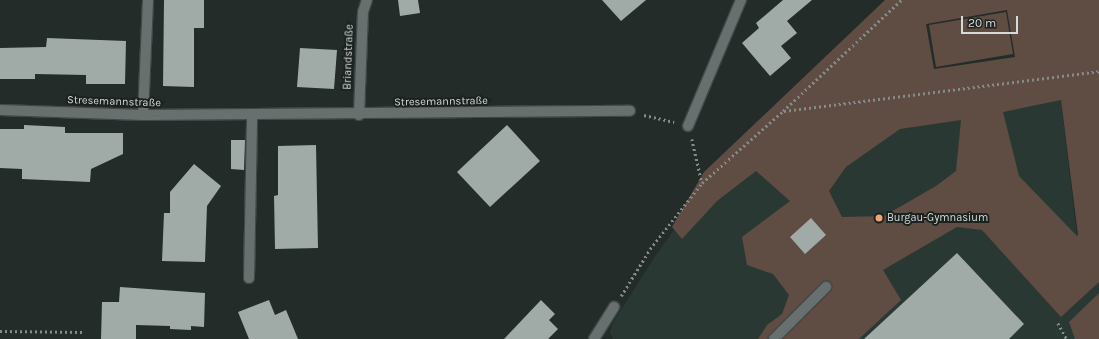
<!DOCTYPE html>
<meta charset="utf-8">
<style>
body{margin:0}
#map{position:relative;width:1099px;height:339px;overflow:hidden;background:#242c2a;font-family:Karla,sans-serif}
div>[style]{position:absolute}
.built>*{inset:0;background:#2a3834}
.green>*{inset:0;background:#5f4c43}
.building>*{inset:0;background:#a0aaa7}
.path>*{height:2.5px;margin-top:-1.25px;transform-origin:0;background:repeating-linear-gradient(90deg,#858b89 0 2px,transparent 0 5px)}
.roads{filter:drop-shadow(1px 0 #414846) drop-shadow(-1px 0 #414846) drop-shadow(0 1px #414846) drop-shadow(0 -1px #414846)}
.minor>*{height:10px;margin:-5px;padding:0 5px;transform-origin:5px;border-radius:5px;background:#67706e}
.dots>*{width:11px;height:11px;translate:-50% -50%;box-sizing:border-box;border:2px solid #1b2220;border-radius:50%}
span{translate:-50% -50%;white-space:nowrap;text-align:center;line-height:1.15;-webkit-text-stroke:4px #1b2220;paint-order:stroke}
.street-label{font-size:11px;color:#d6dbd9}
.poi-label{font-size:11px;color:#d6dbd9}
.left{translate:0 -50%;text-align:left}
.scale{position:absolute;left:961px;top:16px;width:57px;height:18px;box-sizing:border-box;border:2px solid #d6dbd9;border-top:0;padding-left:5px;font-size:12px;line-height:14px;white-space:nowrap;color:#d6dbd9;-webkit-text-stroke:3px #1b2220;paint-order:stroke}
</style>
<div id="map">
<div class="built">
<div style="clip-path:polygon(1060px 94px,1077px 236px,1099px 233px,1099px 339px,613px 339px,610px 332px,614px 321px,656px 255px,694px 202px,787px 126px)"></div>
</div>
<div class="green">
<div style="clip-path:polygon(evenodd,885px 0,1099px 0,1099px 282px,1061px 317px,982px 230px,957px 227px,883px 270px,901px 300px,859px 339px,758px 339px,767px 325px,782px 314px,789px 295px,773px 274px,747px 265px,742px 237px,790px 201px,756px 171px,717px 201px,682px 239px,672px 227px,704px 172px,885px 0,1007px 10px,1015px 57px,934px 69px,926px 24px,1007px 10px,885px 0,1061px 100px,1078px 235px,1077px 236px,1019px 176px,1003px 112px,1061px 100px,885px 0,961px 120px,956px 171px,936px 186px,884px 216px,842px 217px,829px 191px,846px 167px,900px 129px,961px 120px)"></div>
<div style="clip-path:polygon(1006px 12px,1013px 54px,936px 67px,929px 25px)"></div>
<div style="clip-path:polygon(1099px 293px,1099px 339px,1075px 339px,1069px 322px)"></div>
</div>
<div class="building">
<div style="clip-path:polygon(164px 0,204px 0,204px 28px,194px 28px,194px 87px,163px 86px)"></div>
<div style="clip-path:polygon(398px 0,418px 0,420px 13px,400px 16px)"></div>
<div style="clip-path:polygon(602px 0,646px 0,621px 21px)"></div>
<div style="clip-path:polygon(783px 0,812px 0,787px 21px,797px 33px,781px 46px,791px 58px,770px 76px,742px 43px,759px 28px,756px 23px)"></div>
<div style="clip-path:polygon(47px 38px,126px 41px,125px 84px,86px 84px,86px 75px,35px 74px,35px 79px,0 79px,0 48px,46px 47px)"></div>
<div style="clip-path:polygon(300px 48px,337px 50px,334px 89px,297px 87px)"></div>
<div style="clip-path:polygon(24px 125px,65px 127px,65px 133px,123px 133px,123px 154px,91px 169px,90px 182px,22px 179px,22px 169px,0 168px,0 129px,24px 129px)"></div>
<div style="clip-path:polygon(507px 125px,540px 161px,490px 207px,457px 172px)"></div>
<div style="clip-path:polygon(231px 140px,245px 140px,244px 170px,231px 169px)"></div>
<div style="clip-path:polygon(316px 145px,318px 248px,275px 249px,274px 196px,278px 195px,278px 146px)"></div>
<div style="clip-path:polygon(194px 164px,221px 186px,207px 206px,205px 262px,162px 261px,164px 213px,170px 213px,170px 192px)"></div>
<div style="clip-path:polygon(811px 218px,826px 235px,805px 254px,790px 237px)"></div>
<div style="clip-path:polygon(957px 253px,1024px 324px,1009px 339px,864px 339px)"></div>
<div style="clip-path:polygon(120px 287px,205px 293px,204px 327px,191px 326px,191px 330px,170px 329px,170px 326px,136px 325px,136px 339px,101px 339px,102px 302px,119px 302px)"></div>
<div style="clip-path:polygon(269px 300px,275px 315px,286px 310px,298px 339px,249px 339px,238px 312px)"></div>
<div style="clip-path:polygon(541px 300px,555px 314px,549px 320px,558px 329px,548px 339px,504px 339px)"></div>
</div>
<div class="path">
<div style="left:784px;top:111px;width:318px;rotate:-7.2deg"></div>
<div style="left:644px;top:115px;width:31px;rotate:13deg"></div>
<div style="left:692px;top:139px;width:45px;rotate:77.2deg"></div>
<div style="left:621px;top:296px;width:55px;rotate:-58.3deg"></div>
<div style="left:650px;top:249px;width:84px;rotate:-51.8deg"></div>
<div style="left:702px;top:183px;width:108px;rotate:-41.6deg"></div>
<div style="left:783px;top:111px;width:162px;rotate:-43.2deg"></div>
<div style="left:1058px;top:323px;width:18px;rotate:61deg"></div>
<div style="left:0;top:331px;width:84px;rotate:0.7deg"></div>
</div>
<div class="roads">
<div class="minor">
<div style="left:0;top:110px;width:143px;rotate:2deg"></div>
<div style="left:143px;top:115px;width:487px;rotate:-0.5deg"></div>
<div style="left:143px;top:115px;width:115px;rotate:-87.5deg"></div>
<div style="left:359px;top:115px;width:103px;rotate:-87.8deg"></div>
<div style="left:363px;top:12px;width:13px;rotate:-72deg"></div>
<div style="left:688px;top:126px;width:137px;rotate:-67.2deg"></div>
<div style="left:249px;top:278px;width:163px;rotate:-88.9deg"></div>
<div style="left:594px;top:339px;width:38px;rotate:-58deg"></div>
<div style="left:774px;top:339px;width:74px;rotate:-45deg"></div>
</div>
</div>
<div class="dots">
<div style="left:879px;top:218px;background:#f0a279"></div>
</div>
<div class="street-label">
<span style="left:349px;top:57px;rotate:-88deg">Briandstraße</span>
<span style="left:114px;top:102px;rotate:2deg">Stresemannstraße</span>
<span style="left:441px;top:102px;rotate:-1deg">Stresemannstraße</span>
</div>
<div class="poi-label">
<span class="left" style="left:887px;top:218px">Burgau-Gymnasium</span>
</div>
<div class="scale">20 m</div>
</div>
